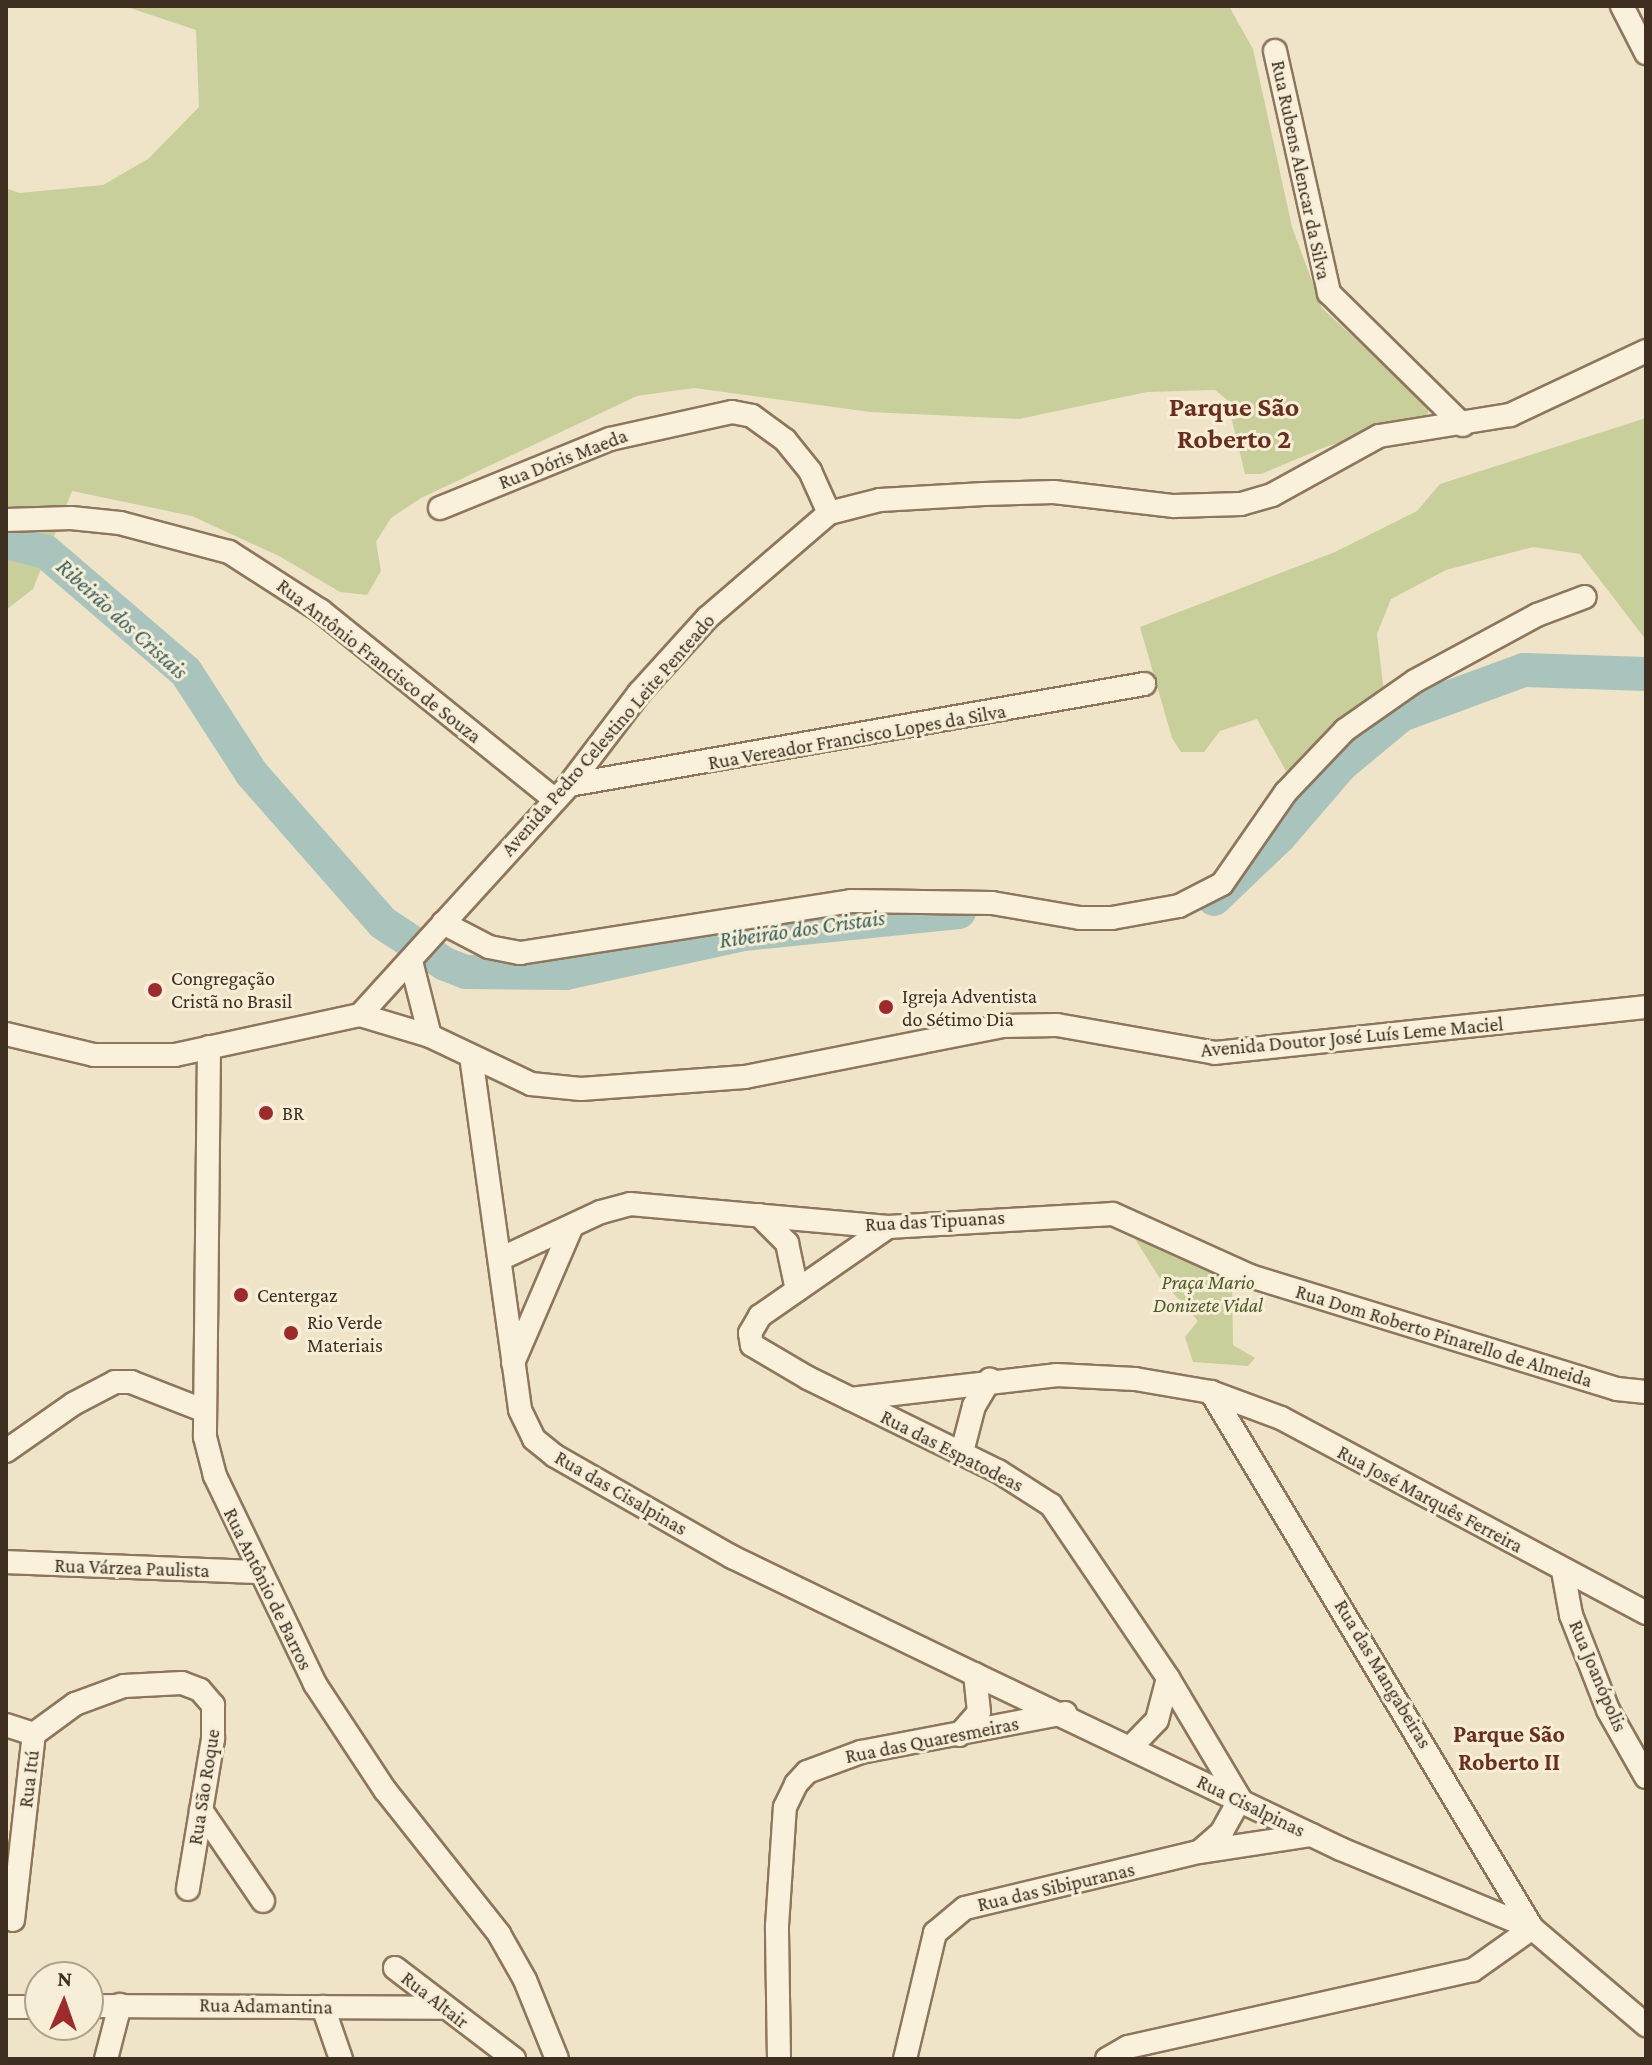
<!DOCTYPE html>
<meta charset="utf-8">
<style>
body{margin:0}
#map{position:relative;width:1652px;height:2065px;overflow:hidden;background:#f0e4c8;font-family:"Crimson Pro",serif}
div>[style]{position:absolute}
.green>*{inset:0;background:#c9cf9b}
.river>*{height:34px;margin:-17px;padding:0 17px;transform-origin:17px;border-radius:17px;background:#a9c4bc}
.roads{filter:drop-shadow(2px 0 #8d765c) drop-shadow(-2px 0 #8d765c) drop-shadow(0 2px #8d765c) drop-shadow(0 -2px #8d765c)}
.minor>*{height:22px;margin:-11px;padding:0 11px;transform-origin:11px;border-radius:11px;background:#faf1dc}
.dots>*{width:22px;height:22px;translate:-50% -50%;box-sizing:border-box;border:4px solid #f7eed8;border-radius:50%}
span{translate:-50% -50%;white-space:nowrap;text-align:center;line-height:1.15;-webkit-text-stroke:6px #f7eed8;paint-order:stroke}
.street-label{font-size:20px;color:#3d2e20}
.poi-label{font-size:20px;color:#3d2e20}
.left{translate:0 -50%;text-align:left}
.park-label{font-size:20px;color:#4d5a26;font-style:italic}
.water-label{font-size:22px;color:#2f5d5a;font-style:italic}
.quarter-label{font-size:24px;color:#6b2e1e;font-weight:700}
.district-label{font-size:28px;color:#6b2e1e;font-weight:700}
.frame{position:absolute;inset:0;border:8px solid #3d2e20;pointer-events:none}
.north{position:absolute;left:24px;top:1961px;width:80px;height:80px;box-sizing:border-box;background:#f7eed8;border:2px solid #ada18e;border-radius:50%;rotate:2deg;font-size:22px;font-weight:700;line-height:32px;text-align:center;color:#3d2e20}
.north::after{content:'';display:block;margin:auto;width:28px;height:36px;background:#9e2a2b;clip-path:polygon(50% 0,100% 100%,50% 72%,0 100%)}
</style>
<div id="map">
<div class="green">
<div style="clip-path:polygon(124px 6px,1230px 8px,1253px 49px,1292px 227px,1322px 308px,1410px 389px,1428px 409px,1428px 419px,1328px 446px,1261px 474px,1245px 474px,1227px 400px,1215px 390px,1147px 392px,1019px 419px,870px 412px,694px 388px,637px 396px,421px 498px,391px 518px,376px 542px,381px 571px,367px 595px,340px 592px,279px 556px,192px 516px,72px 491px,33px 589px,6px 610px,6px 188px,19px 193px,103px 185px,148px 159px,199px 107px,196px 30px)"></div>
<div style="clip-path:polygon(1646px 418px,1646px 640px,1580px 554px,1533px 547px,1446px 570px,1391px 599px,1377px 634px,1384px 692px,1286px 771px,1257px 719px,1220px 731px,1204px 752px,1181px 752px,1172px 738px,1140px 627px,1335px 552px,1417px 511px,1440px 484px)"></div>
<div style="clip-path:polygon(1135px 1239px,1232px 1276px,1233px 1345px,1255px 1358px,1248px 1366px,1193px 1362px,1185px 1337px,1198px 1321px,1159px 1277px)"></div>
</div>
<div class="river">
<div style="left:6px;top:542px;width:41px;rotate:14deg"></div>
<div style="left:46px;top:552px;width:184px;rotate:40.6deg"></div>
<div style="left:186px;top:672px;width:121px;rotate:57.1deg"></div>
<div style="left:252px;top:774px;width:198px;rotate:48.7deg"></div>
<div style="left:383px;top:923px;width:74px;rotate:33.5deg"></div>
<div style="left:445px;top:964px;width:22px;rotate:21deg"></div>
<div style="left:466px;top:972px;width:100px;rotate:0.6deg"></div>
<div style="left:566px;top:973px;width:181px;rotate:-12.4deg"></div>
<div style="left:743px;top:934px;width:217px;rotate:-5.8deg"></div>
<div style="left:1214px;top:899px;width:91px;rotate:-43.7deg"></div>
<div style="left:1280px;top:836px;width:94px;rotate:-49.3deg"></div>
<div style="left:1341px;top:765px;width:78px;rotate:-39.8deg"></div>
<div style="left:1401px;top:715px;width:131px;rotate:-20.1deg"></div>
<div style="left:1524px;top:670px;width:122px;rotate:1.9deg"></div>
</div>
<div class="roads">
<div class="minor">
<div style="left:1622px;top:6px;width:53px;rotate:62.9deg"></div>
<div style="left:1275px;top:51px;width:248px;rotate:77.4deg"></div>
<div style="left:1329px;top:293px;width:188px;rotate:44.6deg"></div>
<div style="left:440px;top:508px;width:183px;rotate:-22.1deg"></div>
<div style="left:610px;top:439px;width:125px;rotate:-12.5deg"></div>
<div style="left:732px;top:412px;width:20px;rotate:11deg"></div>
<div style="left:752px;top:416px;width:41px;rotate:36deg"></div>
<div style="left:785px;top:440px;width:40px;rotate:51deg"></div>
<div style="left:810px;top:471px;width:46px;rotate:65.7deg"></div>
<div style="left:6px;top:520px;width:65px;rotate:-1.8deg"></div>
<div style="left:71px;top:518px;width:49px;rotate:5.8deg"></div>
<div style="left:120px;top:523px;width:113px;rotate:14.9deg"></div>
<div style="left:229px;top:552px;width:109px;rotate:32.7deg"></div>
<div style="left:321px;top:611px;width:298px;rotate:38.9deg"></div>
<div style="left:569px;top:785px;width:584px;rotate:-9.96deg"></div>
<div style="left:443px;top:923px;width:52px;rotate:27.6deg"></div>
<div style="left:489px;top:947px;width:32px;rotate:11deg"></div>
<div style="left:520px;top:953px;width:335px;rotate:-8.9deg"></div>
<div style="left:851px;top:901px;width:141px;rotate:0.8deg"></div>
<div style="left:992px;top:903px;width:89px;rotate:9.7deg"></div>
<div style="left:1080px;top:918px;width:32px"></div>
<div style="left:1112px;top:918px;width:68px;rotate:-10.2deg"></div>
<div style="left:1179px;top:906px;width:48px;rotate:-27.1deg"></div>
<div style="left:1222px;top:884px;width:112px;rotate:-55.2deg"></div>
<div style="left:1286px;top:792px;width:86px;rotate:-46.4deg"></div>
<div style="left:1345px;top:730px;width:85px;rotate:-35deg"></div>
<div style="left:1415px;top:681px;width:139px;rotate:-28.4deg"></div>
<div style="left:1537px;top:615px;width:51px;rotate:-20.6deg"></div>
<div style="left:411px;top:961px;width:77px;rotate:75.8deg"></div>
<div style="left:360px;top:1015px;width:73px;rotate:16.7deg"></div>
<div style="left:430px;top:1036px;width:112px;rotate:25.4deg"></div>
<div style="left:531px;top:1084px;width:50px;rotate:5.7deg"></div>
<div style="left:581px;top:1089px;width:164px;rotate:-4.2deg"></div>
<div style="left:745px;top:1077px;width:262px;rotate:-11.2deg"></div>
<div style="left:1002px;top:1026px;width:55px;rotate:-1deg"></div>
<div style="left:1057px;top:1025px;width:160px;rotate:10deg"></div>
<div style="left:1215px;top:1053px;width:433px;rotate:-6.1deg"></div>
<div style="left:6px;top:1034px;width:90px;rotate:13.4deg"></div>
<div style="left:94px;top:1055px;width:81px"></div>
<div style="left:175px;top:1055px;width:189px;rotate:-12.2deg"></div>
<div style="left:360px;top:1015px;width:311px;rotate:-47.7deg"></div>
<div style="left:569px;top:785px;width:116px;rotate:-52.7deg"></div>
<div style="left:639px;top:693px;width:101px;rotate:-47.8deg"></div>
<div style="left:707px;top:618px;width:161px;rotate:-40.7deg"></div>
<div style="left:829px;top:513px;width:53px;rotate:-14.3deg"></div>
<div style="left:880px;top:500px;width:104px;rotate:-3.3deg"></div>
<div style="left:984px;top:494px;width:70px;rotate:-1.6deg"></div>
<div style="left:1054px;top:492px;width:121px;rotate:6.7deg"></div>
<div style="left:1174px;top:506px;width:67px;rotate:-1.7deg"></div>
<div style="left:1241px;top:504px;width:32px;rotate:-16deg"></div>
<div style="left:1272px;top:495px;width:122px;rotate:-28.9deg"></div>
<div style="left:1379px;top:436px;width:133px;rotate:-9.1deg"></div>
<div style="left:1510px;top:415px;width:150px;rotate:-25.2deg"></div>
<div style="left:209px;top:1047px;width:390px;rotate:90.6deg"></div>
<div style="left:205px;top:1437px;width:40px;rotate:75.6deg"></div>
<div style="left:215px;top:1476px;width:231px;rotate:64.3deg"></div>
<div style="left:315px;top:1684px;width:127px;rotate:56.6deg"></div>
<div style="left:385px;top:1790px;width:184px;rotate:51.6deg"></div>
<div style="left:499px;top:1934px;width:53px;rotate:60.5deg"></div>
<div style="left:525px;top:1980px;width:85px;rotate:67.9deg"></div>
<div style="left:471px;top:1056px;width:357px;rotate:82.1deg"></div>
<div style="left:520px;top:1410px;width:32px;rotate:64deg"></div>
<div style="left:534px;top:1439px;width:27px;rotate:39deg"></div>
<div style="left:555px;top:1456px;width:204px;rotate:29.7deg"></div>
<div style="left:732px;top:1557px;width:269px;rotate:25.8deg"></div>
<div style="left:974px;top:1674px;width:407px;rotate:25.5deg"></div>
<div style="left:1341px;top:1849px;width:207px;rotate:22.5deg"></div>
<div style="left:1532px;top:1928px;width:150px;rotate:40.4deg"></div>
<div style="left:759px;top:1215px;width:40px;rotate:45deg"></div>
<div style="left:787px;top:1243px;width:48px;rotate:78deg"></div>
<div style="left:888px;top:1227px;width:156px;rotate:145.2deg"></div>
<div style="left:760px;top:1316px;width:20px;rotate:120deg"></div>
<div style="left:750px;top:1333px;width:12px;rotate:81deg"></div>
<div style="left:752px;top:1345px;width:65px;rotate:30.5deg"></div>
<div style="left:808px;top:1378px;width:212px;rotate:26.1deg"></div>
<div style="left:998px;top:1471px;width:63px;rotate:32.7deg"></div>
<div style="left:1051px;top:1505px;width:209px;rotate:55.9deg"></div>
<div style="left:1168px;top:1678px;width:141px;rotate:59.2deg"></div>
<div style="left:1240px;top:1799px;width:38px;rotate:119deg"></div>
<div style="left:1222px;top:1832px;width:30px;rotate:139deg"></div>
<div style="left:500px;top:1259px;width:111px;rotate:-25deg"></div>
<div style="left:601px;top:1212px;width:30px;rotate:-15deg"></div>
<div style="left:630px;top:1204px;width:259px;rotate:5.1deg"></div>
<div style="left:888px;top:1227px;width:225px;rotate:-3.3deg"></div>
<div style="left:1113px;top:1214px;width:150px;rotate:24.3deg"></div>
<div style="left:1250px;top:1276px;width:384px;rotate:17.1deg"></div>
<div style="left:1617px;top:1389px;width:29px;rotate:6deg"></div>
<div style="left:513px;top:1363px;width:149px;rotate:-66.7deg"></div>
<div style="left:1211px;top:1392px;width:625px;rotate:59.08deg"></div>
<div style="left:850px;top:1399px;width:207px;rotate:-6.6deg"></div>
<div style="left:1056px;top:1375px;width:79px;rotate:2.9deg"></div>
<div style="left:1135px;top:1379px;width:77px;rotate:9.7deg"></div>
<div style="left:1211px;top:1392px;width:75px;rotate:20.4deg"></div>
<div style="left:1281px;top:1418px;width:414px;rotate:28.1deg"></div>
<div style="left:6px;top:1451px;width:82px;rotate:-35deg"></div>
<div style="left:73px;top:1404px;width:47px;rotate:-27.6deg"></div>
<div style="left:115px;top:1382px;width:16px"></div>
<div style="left:131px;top:1382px;width:79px;rotate:21.4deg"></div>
<div style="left:962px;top:1452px;width:48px;rotate:-75.4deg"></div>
<div style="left:974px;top:1406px;width:31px;rotate:-59deg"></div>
<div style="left:6px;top:1562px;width:252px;rotate:2.3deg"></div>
<div style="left:1563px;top:1571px;width:45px;rotate:79.7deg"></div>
<div style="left:1571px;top:1615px;width:102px;rotate:68.7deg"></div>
<div style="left:1608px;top:1710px;width:77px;rotate:60.4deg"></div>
<div style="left:6px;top:1725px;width:29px;rotate:18deg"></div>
<div style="left:959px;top:1735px;width:30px;rotate:-49deg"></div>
<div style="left:979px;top:1712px;width:38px;rotate:-96deg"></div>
<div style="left:1131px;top:1747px;width:37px;rotate:-46deg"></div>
<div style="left:1157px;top:1720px;width:43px;rotate:-75.3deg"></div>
<div style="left:201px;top:1810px;width:110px;rotate:55.7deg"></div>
<div style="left:13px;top:1920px;width:187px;rotate:-83.6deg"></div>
<div style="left:34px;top:1734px;width:51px;rotate:-36.2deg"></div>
<div style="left:75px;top:1704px;width:52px;rotate:-20.2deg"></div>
<div style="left:124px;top:1686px;width:58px;rotate:-3deg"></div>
<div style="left:182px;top:1683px;width:19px;rotate:21deg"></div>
<div style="left:200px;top:1690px;width:20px;rotate:49deg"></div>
<div style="left:213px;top:1705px;width:34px;rotate:90deg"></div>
<div style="left:213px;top:1739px;width:152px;rotate:99.5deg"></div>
<div style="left:395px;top:1968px;width:150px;rotate:37.4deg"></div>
<div style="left:88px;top:2006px;width:355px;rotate:0.3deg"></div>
<div style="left:6px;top:2007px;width:34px"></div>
<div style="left:323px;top:2007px;width:55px;rotate:70.9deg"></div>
<div style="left:106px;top:2059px;width:56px;rotate:-75.5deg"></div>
<div style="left:779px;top:2059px;width:133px;rotate:-90.9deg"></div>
<div style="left:777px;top:1926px;width:119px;rotate:-86.2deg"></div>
<div style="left:785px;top:1807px;width:25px;rotate:-64deg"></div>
<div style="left:796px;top:1784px;width:16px;rotate:-47deg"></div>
<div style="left:807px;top:1772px;width:58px;rotate:-20.3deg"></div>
<div style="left:861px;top:1752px;width:208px;rotate:-10.8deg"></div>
<div style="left:905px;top:2059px;width:130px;rotate:-76.6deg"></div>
<div style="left:935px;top:1933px;width:39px;rotate:-40deg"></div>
<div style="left:965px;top:1908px;width:241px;rotate:-13.5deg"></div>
<div style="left:1199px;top:1852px;width:114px;rotate:-8.6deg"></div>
<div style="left:1107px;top:2059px;width:24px;rotate:-30deg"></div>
<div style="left:1128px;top:2047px;width:353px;rotate:-12.6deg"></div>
<div style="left:1473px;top:1970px;width:72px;rotate:-35.4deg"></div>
</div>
</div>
<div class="dots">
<div style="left:155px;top:990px;background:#9e2a2b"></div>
<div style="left:886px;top:1007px;background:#9e2a2b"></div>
<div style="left:266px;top:1113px;background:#9e2a2b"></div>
<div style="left:241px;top:1295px;background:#9e2a2b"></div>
<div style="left:291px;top:1333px;background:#9e2a2b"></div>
</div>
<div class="street-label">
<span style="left:1301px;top:170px;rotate:78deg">Rua Rubens Alencar da Silva</span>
<span style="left:563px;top:459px;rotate:-21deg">Rua Dóris Maeda</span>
<span style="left:379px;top:661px;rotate:38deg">Rua Antônio Francisco de Souza</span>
<span style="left:608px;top:735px;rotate:-49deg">Avenida Pedro Celestino Leite Penteado</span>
<span style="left:857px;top:737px;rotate:-10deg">Rua Vereador Francisco Lopes da Silva</span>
<span style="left:1352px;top:1037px;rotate:-5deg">Avenida Doutor José Luís Leme Maciel</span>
<span style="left:935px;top:1221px;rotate:-3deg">Rua das Tipuanas</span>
<span style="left:1444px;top:1336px;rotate:17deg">Rua Dom Roberto Pinarello de Almeida</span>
<span style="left:952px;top:1451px;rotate:27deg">Rua das Espatodeas</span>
<span style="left:621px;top:1493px;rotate:30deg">Rua das Cisalpinas</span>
<span style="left:1430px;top:1499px;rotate:28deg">Rua José Marquês Ferreira</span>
<span style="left:132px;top:1568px;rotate:2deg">Rua Várzea Paulista</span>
<span style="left:268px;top:1589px;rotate:64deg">Rua Antônio de Barros</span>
<span style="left:1383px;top:1674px;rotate:59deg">Rua das Mangabeiras</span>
<span style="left:1598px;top:1676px;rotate:67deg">Rua Joanópolis</span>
<span style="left:932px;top:1740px;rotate:-11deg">Rua das Quaresmeiras</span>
<span style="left:29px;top:1779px;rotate:-83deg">Rua Itú</span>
<span style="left:204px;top:1787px;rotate:-81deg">Rua São Roque</span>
<span style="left:1251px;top:1806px;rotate:26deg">Rua Cisalpinas</span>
<span style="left:1056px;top:1887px;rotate:-13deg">Rua das Sibipuranas</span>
<span style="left:435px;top:2000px;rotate:38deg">Rua Altair</span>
<span style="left:266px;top:2006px;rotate:1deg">Rua Adamantina</span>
</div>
<div class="poi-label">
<span class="left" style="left:171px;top:990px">Congregação<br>Cristã no Brasil</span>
<span class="left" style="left:902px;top:1008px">Igreja Adventista<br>do Sétimo Dia</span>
<span class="left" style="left:282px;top:1113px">BR</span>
<span class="left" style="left:257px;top:1295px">Centergaz</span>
<span class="left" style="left:307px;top:1334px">Rio Verde<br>Materiais</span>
</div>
<div class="park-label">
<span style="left:1208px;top:1294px">Praça Mario<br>Donizete Vidal</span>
</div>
<div class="water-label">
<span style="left:122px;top:619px;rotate:42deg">Ribeirão dos Cristais</span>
<span style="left:802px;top:929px;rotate:-8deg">Ribeirão dos Cristais</span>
</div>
<div class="quarter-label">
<span style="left:1509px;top:1748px">Parque São<br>Roberto II</span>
</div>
<div class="district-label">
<span style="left:1234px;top:423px">Parque São<br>Roberto 2</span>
</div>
<div class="frame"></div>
<div class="north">N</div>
</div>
